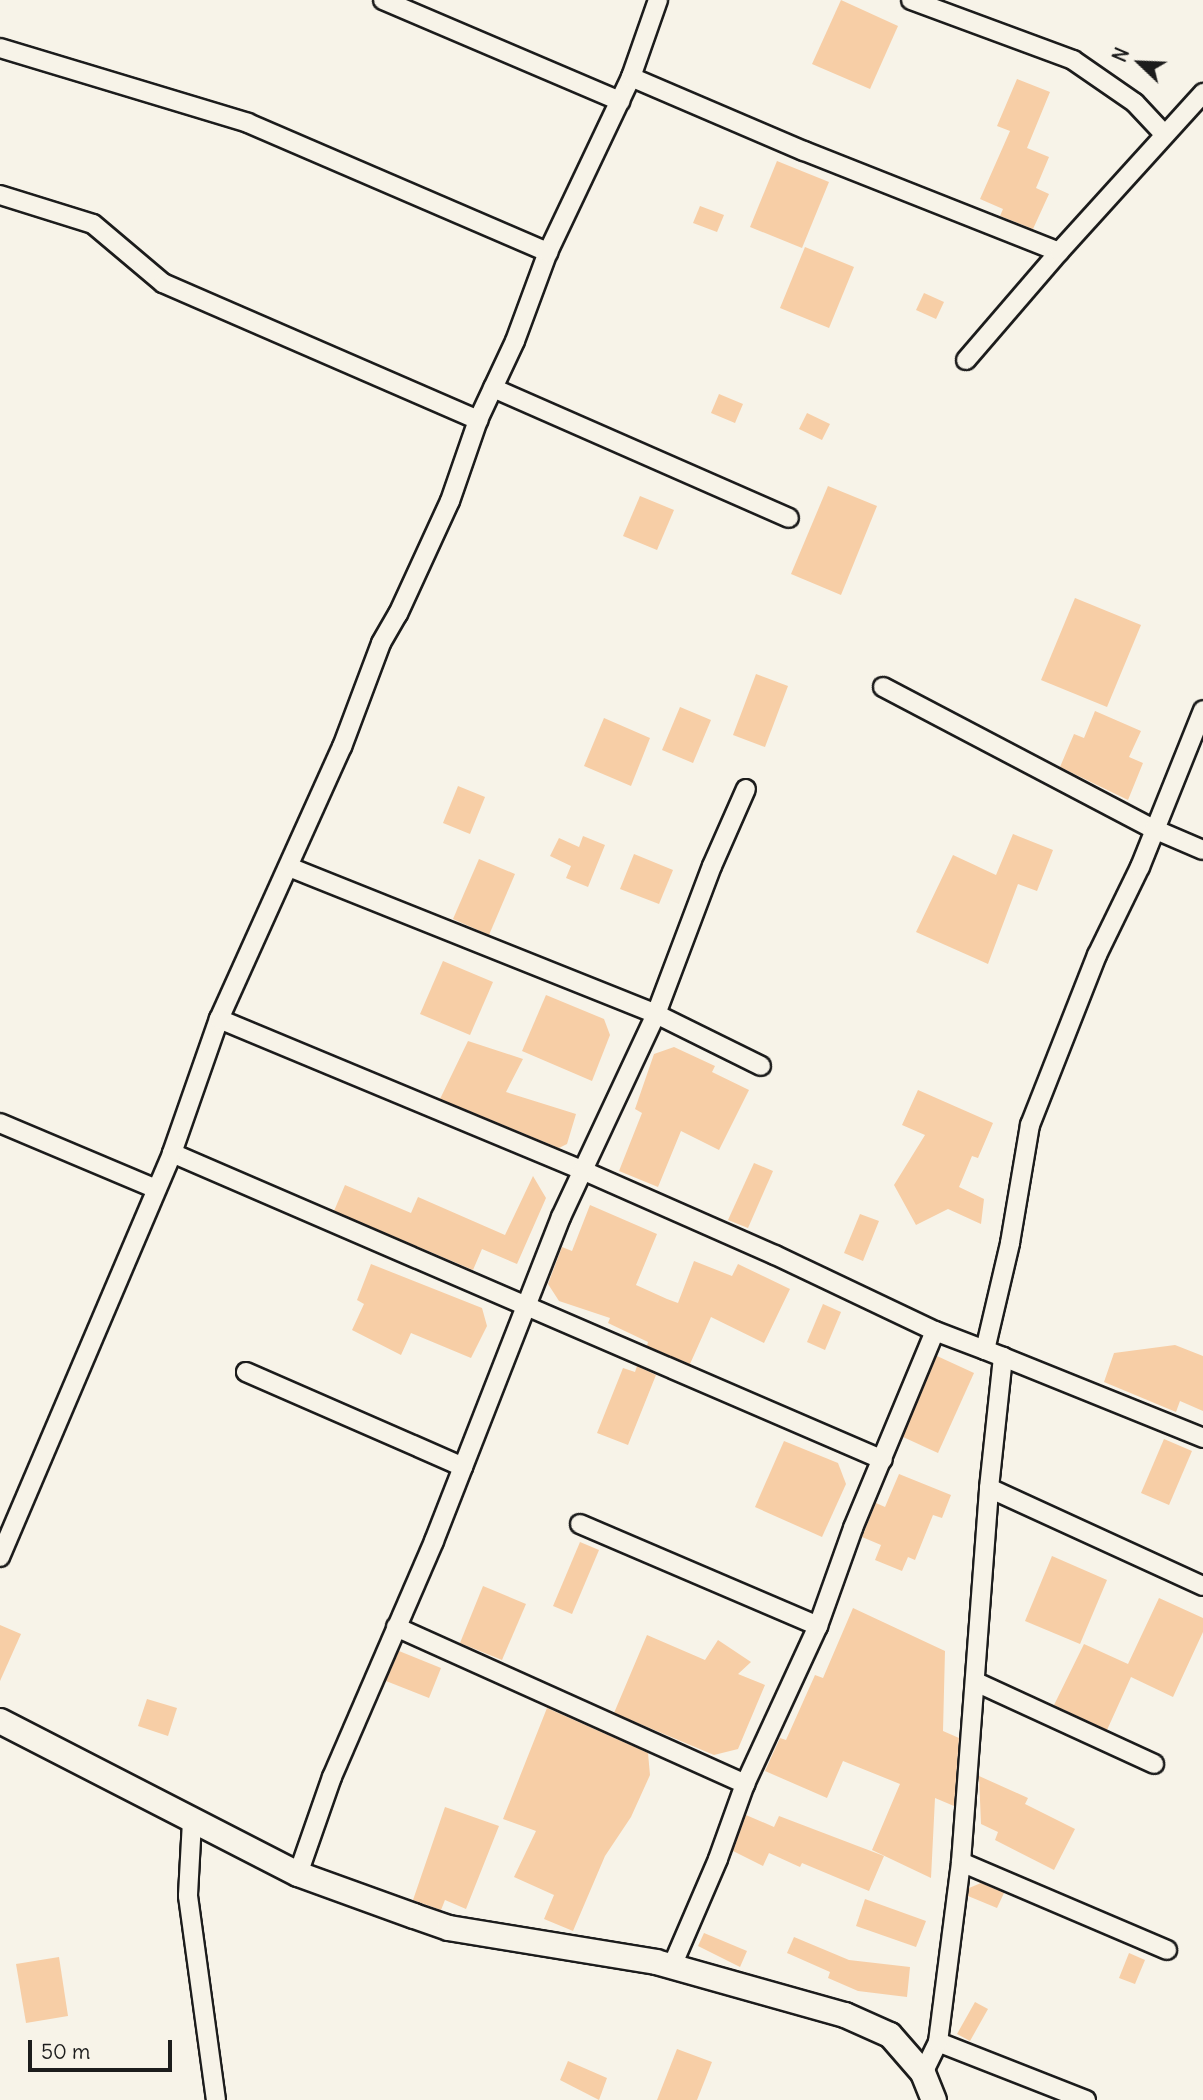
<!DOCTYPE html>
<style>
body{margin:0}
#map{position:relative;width:1203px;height:2100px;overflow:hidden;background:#f7f3e8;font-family:Delius,sans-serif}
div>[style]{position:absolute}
.building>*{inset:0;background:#f7cea6}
.roads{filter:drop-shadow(2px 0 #1c1c1c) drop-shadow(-2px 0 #1c1c1c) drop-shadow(0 2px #1c1c1c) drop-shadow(0 -2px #1c1c1c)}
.minor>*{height:18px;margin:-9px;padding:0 9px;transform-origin:9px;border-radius:9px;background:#f7f3e8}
.secondary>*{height:24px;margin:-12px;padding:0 12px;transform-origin:12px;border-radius:12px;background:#f7f3e8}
span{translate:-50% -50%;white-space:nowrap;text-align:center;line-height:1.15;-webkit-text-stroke:7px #f7f3e8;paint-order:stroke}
.north{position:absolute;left:1105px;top:28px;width:70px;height:70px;-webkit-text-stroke:5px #f7f3e8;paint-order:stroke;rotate:293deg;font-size:19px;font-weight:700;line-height:28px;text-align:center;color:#1c1c1c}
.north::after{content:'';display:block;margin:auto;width:24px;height:32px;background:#1c1c1c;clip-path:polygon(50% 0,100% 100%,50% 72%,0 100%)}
.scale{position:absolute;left:28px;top:2040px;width:144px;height:32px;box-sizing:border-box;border:4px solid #1c1c1c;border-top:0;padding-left:9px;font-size:21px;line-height:24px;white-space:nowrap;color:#1c1c1c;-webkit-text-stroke:5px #f7f3e8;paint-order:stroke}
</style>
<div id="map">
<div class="building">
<div style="clip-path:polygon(841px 0,898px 26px,870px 89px,812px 64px)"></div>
<div style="clip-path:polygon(1017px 79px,1050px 92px,1027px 148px,1049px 157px,1036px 188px,1049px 194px,1033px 229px,1000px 216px,1003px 209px,980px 199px,1010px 131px,997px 126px)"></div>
<div style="clip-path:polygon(777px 161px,829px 182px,802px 248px,750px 227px)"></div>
<div style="clip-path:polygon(700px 206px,724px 215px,717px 232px,693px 223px)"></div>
<div style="clip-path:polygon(805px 247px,854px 267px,829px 328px,780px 308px)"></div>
<div style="clip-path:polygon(924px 293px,944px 302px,936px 319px,916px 310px)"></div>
<div style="clip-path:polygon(719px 394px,743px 404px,735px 423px,711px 413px)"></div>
<div style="clip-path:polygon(807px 413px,830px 424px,822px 440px,799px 429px)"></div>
<div style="clip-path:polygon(828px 486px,877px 506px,841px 595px,791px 574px)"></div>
<div style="clip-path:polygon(640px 496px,674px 510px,657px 550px,623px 536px)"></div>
<div style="clip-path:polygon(1075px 598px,1141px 625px,1107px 707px,1041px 680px)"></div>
<div style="clip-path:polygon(756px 674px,788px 686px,765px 747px,733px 735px)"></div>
<div style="clip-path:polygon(680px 707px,711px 720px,693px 763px,662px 750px)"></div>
<div style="clip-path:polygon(1095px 711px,1141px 731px,1129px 757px,1143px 763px,1128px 800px,1060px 767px,1074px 734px,1084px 738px)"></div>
<div style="clip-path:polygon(604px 718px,650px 738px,631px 786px,584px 766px)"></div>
<div style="clip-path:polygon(458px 786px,485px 797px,470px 834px,443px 823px)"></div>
<div style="clip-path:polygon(1013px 834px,1053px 850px,1037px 891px,1018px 884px,988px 964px,916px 932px,953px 855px,996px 875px)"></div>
<div style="clip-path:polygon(583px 836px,605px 845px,588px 887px,566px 878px,571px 866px,550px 856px,559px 838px,579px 847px)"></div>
<div style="clip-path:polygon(634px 854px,673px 870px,659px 904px,620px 889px)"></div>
<div style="clip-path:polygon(479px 859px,515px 874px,489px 935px,453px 919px)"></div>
<div style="clip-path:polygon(443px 961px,493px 982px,470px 1035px,420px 1014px)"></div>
<div style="clip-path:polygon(546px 995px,604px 1019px,610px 1035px,592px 1081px,522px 1051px)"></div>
<div style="clip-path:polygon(468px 1041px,523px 1059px,506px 1092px,576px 1114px,567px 1144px,559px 1148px,440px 1099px)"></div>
<div style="clip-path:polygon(674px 1047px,715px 1066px,712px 1072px,749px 1090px,719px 1150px,681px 1131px,658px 1187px,619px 1171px,642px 1113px,635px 1109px,654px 1054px)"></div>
<div style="clip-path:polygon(918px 1090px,993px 1123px,978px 1158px,972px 1156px,959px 1187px,984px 1199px,981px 1224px,948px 1209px,916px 1225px,894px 1185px,925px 1135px,902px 1125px)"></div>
<div style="clip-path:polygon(754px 1163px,773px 1171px,748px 1228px,728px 1220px)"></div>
<div style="clip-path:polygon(533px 1176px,546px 1198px,517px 1264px,482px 1249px,473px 1270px,334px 1211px,345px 1185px,411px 1213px,418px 1197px,505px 1235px)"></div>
<div style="clip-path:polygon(590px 1205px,657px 1234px,636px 1285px,667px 1299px,678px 1303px,694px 1261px,732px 1276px,738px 1264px,790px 1289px,764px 1343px,711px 1317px,690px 1364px,647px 1346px,648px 1342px,608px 1323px,610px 1318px,559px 1301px,548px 1284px,562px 1247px,572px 1251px)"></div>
<div style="clip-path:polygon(860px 1214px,879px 1221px,863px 1261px,844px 1253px)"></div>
<div style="clip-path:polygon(371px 1264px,482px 1308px,487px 1326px,471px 1358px,411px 1333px,401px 1355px,352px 1330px,364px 1304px,357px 1300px)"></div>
<div style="clip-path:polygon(823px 1304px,841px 1312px,825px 1350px,807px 1342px)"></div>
<div style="clip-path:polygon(1175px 1345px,1203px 1356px,1203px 1411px,1180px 1401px,1176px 1412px,1104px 1382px,1114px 1353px)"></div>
<div style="clip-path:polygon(937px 1356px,974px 1373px,938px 1453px,903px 1437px)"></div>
<div style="clip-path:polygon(637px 1366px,656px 1375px,628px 1445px,597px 1433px,623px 1368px,635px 1372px)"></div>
<div style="clip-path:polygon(1164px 1439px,1192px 1451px,1169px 1505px,1141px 1493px)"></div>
<div style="clip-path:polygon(784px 1441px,838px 1463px,846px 1484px,822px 1537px,755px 1507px)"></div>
<div style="clip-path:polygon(899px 1474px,951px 1495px,942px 1518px,933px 1515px,915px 1560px,908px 1557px,902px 1571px,875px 1560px,881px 1545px,862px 1537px,876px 1503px,885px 1507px)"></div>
<div style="clip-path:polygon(580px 1542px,599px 1550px,572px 1614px,553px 1606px)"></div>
<div style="clip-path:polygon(1052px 1556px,1107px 1580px,1080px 1644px,1025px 1621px)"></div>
<div style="clip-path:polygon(483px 1586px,526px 1604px,502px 1660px,460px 1643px)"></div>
<div style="clip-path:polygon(1159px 1598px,1203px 1618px,1203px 1632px,1173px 1697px,1131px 1677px,1107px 1730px,1054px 1705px,1084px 1644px,1128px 1664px)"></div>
<div style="clip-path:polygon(853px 1608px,945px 1651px,943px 1731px,959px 1738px,954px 1806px,935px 1798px,931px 1878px,872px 1850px,900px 1784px,843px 1761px,827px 1798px,765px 1771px,780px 1738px,786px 1740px,815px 1675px,823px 1678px)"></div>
<div style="clip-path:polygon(0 1625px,21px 1634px,0 1681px)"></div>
<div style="clip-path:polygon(647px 1635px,705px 1660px,718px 1640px,751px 1662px,738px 1674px,765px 1685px,738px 1749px,714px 1755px,614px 1713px)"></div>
<div style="clip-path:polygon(399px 1651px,441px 1668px,429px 1698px,386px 1681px)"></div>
<div style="clip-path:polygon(147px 1699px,177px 1708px,168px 1736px,138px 1726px)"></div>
<div style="clip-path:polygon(547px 1708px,648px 1753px,650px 1775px,631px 1817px,605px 1856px,573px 1931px,544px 1919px,554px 1895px,514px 1877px,536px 1831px,503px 1819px)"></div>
<div style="clip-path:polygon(979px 1776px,1028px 1798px,1025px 1804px,1075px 1829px,1054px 1870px,995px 1840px,998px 1832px,981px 1824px)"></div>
<div style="clip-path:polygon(445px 1807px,499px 1826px,466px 1909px,445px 1900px,441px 1910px,413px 1900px)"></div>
<div style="clip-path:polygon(746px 1815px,774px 1827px,779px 1816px,884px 1856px,869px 1891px,802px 1863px,800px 1867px,769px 1853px,763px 1866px,733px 1851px)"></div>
<div style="clip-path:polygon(981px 1883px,1004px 1893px,997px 1908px,968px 1896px,969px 1888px)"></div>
<div style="clip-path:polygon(865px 1899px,926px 1921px,916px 1947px,856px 1926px)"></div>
<div style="clip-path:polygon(704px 1933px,747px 1951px,740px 1967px,698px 1946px)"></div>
<div style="clip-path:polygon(794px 1937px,849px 1960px,910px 1967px,907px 1997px,858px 1991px,828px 1978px,830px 1972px,787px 1953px)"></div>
<div style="clip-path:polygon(1129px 1953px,1145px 1960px,1135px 1984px,1119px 1978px)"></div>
<div style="clip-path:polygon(59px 1957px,68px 2016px,26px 2023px,16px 1964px)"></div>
<div style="clip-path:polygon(975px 2002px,988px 2009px,970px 2041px,957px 2034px)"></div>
<div style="clip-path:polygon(677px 2049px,712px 2062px,697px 2100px,657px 2100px)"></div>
<div style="clip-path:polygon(568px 2061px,607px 2078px,599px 2100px,560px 2080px)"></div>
</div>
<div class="roads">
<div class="minor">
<div style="left:383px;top:0;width:258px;rotate:23.1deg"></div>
<div style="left:911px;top:0;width:173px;rotate:20.3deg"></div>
<div style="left:1073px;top:60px;width:75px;rotate:34.7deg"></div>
<div style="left:1135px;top:103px;width:42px;rotate:46.9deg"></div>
<div style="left:0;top:48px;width:259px;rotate:16.8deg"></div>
<div style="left:248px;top:123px;width:327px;rotate:23.3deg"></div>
<div style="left:631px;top:77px;width:188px;rotate:23.2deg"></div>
<div style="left:804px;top:151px;width:274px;rotate:21.6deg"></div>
<div style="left:0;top:195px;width:97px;rotate:17.3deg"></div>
<div style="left:93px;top:224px;width:92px;rotate:40.1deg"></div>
<div style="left:163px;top:283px;width:344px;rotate:23.5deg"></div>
<div style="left:966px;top:360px;width:143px;rotate:-49.3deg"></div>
<div style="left:1059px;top:252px;width:215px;rotate:-47.8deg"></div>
<div style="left:493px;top:388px;width:323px;rotate:23.7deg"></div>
<div style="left:883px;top:687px;width:306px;rotate:27.7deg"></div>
<div style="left:1154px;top:829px;width:53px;rotate:23.2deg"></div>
<div style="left:289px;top:867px;width:395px;rotate:21.8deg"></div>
<div style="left:656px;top:1014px;width:117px;rotate:26.3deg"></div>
<div style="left:219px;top:1019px;width:393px;rotate:22.6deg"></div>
<div style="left:582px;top:1170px;width:211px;rotate:23.8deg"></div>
<div style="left:775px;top:1255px;width:177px;rotate:25.4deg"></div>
<div style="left:0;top:1123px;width:169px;rotate:22.9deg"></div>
<div style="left:172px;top:1153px;width:774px;rotate:23.35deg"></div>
<div style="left:1003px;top:1357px;width:216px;rotate:22deg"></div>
<div style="left:246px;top:1372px;width:237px;rotate:23.6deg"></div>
<div style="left:989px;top:1488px;width:235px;rotate:24.6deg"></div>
<div style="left:580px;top:1524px;width:259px;rotate:23.2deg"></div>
<div style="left:0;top:1557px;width:439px;rotate:-66.9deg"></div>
<div style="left:172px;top:1153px;width:142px;rotate:-70.7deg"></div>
<div style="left:219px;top:1019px;width:299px;rotate:-65.7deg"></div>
<div style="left:342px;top:747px;width:111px;rotate:-69.4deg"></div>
<div style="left:381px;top:643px;width:34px;rotate:-60deg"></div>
<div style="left:398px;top:614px;width:124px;rotate:-65.3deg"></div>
<div style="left:450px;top:501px;width:86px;rotate:-70.9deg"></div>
<div style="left:478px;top:420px;width:87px;rotate:-64.9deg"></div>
<div style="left:515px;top:341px;width:95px;rotate:-69.7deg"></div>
<div style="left:548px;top:252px;width:194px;rotate:-64.6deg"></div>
<div style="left:631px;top:77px;width:82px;rotate:-70.7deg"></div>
<div style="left:396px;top:1627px;width:383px;rotate:24.2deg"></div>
<div style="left:976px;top:1682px;width:196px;rotate:24.7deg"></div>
<div style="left:192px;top:1821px;width:75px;rotate:93.1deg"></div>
<div style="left:188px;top:1896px;width:206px;rotate:82.2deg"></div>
<div style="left:961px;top:1862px;width:224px;rotate:23.1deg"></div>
<div style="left:298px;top:1874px;width:103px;rotate:-70.7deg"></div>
<div style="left:332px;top:1777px;width:257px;rotate:-66.6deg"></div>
<div style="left:434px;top:1541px;width:348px;rotate:-68.6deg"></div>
<div style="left:561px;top:1217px;width:224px;rotate:-64.9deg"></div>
<div style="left:656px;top:1014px;width:158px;rotate:-69.3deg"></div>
<div style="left:712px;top:866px;width:84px;rotate:-66.2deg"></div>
<div style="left:672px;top:1966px;width:116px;rotate:-66.7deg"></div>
<div style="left:718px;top:1859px;width:80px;rotate:-70.2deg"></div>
<div style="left:745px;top:1784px;width:174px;rotate:-65.2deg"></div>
<div style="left:818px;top:1626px;width:104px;rotate:-70.3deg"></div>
<div style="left:853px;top:1528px;width:213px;rotate:-67.4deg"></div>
<div style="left:935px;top:1331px;width:53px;rotate:20.8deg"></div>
<div style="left:985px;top:1350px;width:110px;rotate:-76.8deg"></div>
<div style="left:1010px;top:1243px;width:120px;rotate:-80.4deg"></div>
<div style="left:1030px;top:1125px;width:183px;rotate:-68.5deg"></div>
<div style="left:1097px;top:955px;width:98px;rotate:-64deg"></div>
<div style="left:1140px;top:867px;width:169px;rotate:-68.1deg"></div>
<div style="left:938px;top:2042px;width:159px;rotate:21.4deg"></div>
<div style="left:923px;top:2073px;width:34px;rotate:-64deg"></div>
<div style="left:938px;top:2042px;width:181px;rotate:-82.7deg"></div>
<div style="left:961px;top:1862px;width:375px;rotate:-85.7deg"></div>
<div style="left:989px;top:1488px;width:132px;rotate:-83.9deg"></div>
<div style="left:1003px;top:1357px;width:19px;rotate:-159deg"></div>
</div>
<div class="secondary">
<div style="left:0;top:1721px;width:335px;rotate:27.2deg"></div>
<div style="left:298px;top:1874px;width:123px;rotate:19.9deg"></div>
<div style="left:414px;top:1916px;width:37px;rotate:19deg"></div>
<div style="left:449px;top:1928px;width:210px;rotate:9.3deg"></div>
<div style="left:656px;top:1962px;width:196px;rotate:15.7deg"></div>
<div style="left:845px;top:2015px;width:49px;rotate:24deg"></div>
<div style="left:890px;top:2035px;width:50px;rotate:49deg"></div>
<div style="left:923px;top:2073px;width:29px;rotate:68deg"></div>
</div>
</div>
<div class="north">N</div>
<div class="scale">50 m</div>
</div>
